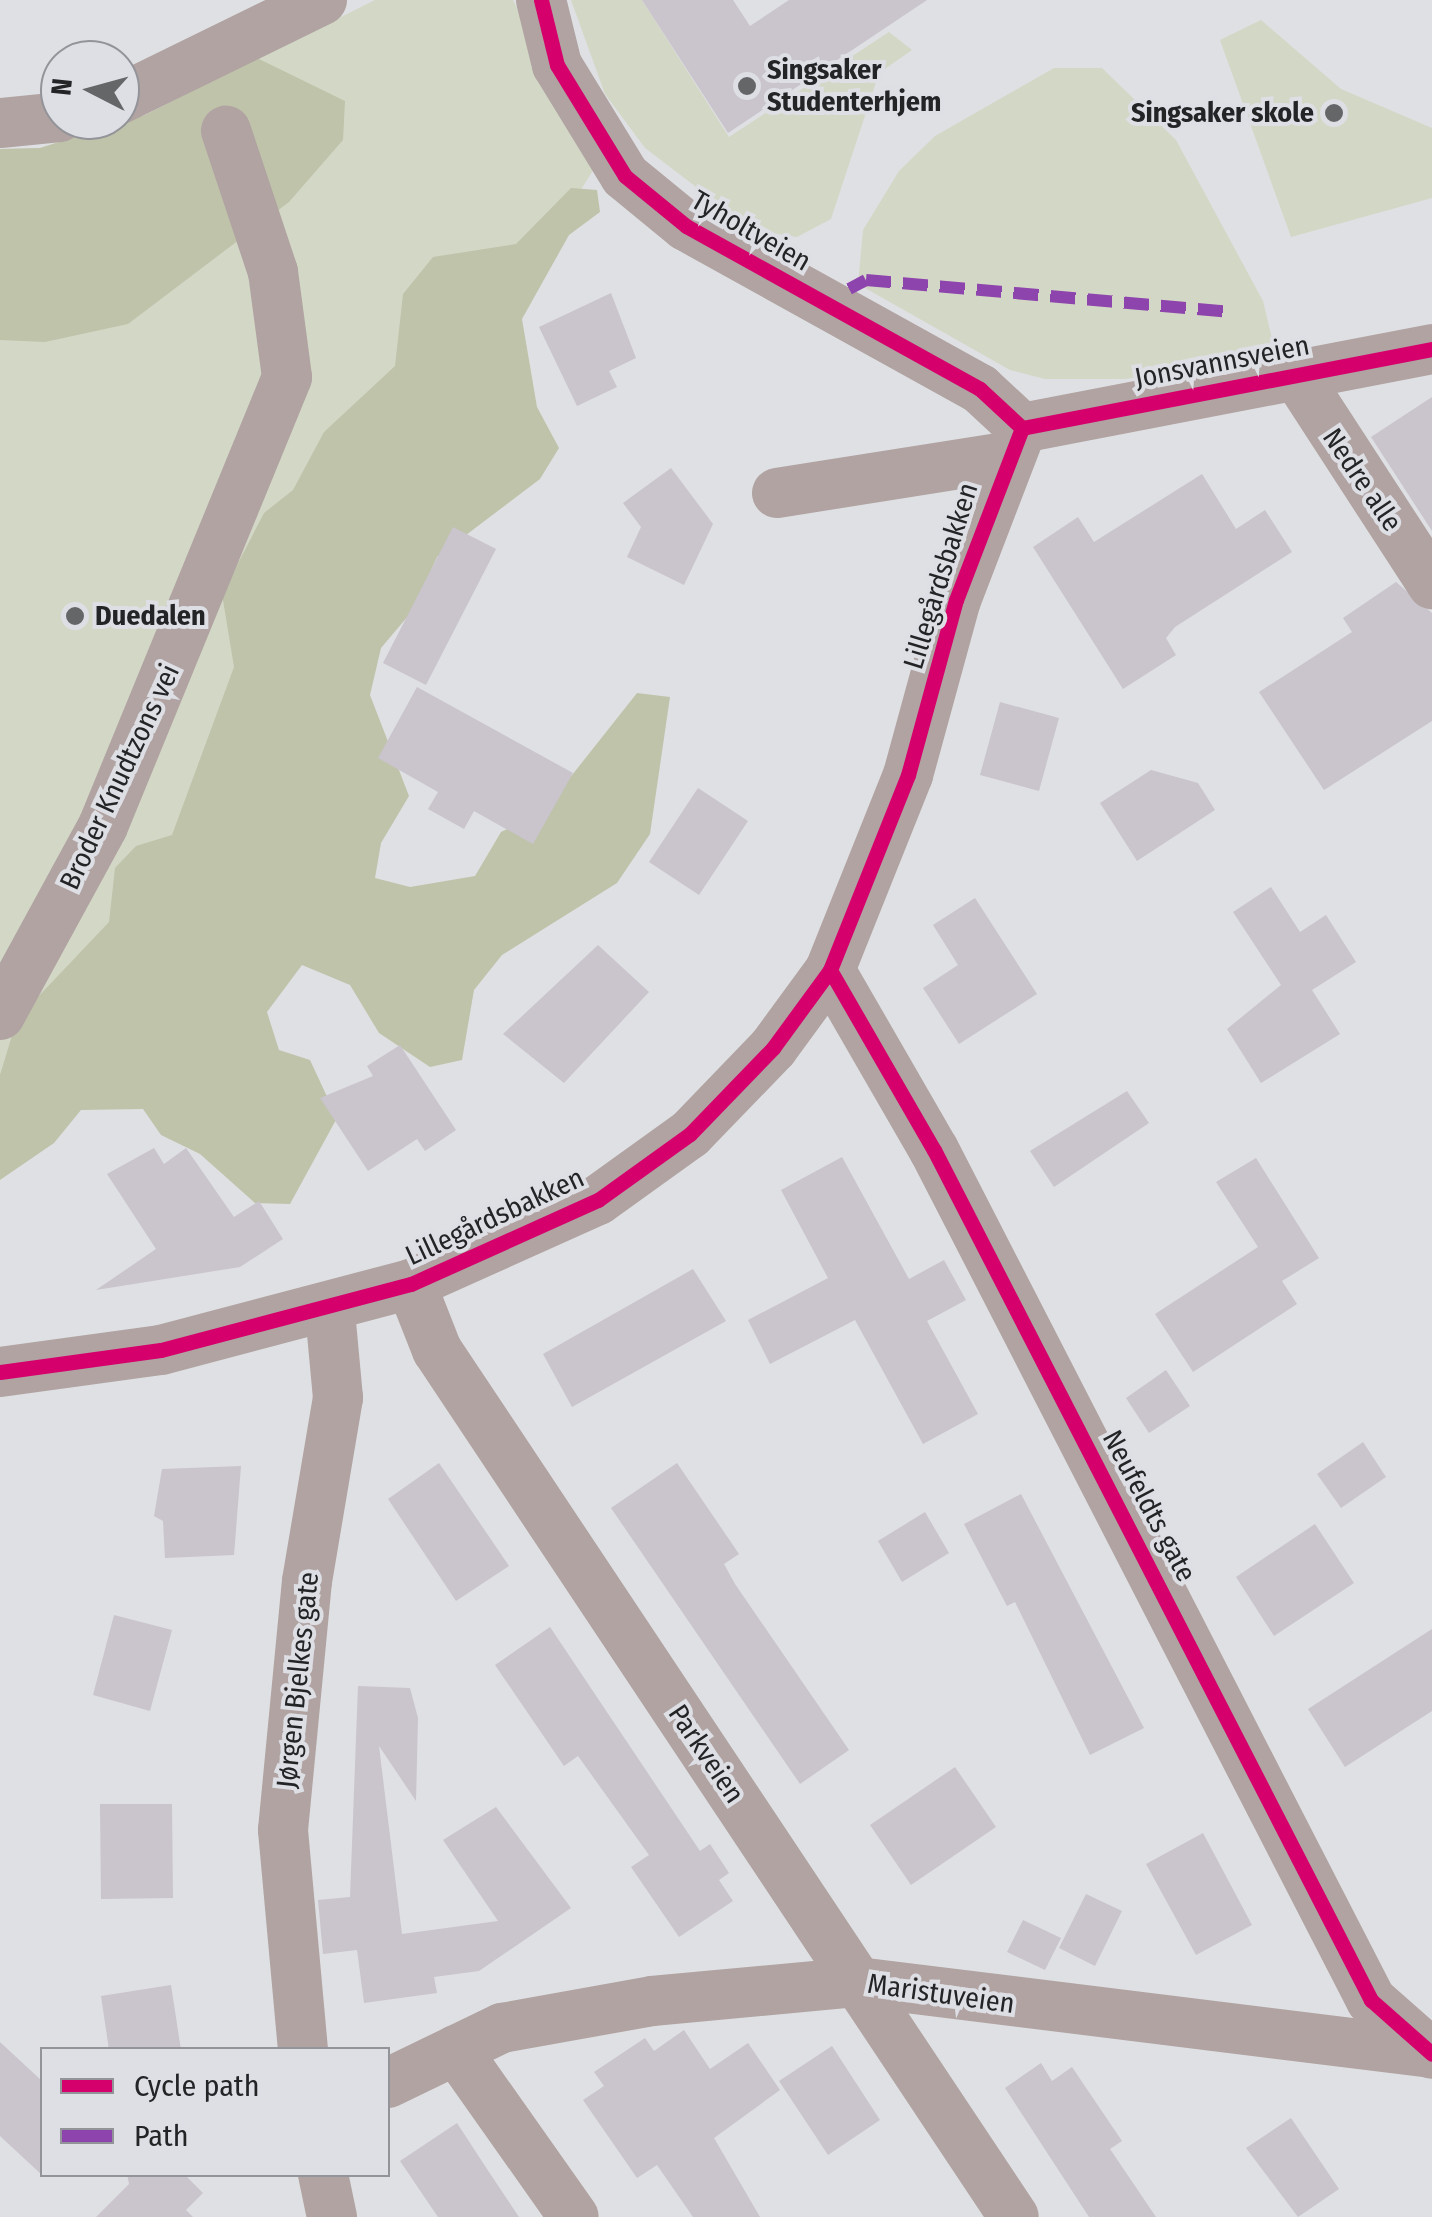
<!DOCTYPE html>
<meta charset="utf-8">
<style>
body{margin:0}
#map{position:relative;width:1432px;height:2217px;overflow:hidden;background:#dfe0e3;font-family:"Fira Sans Condensed",sans-serif}
div>[style]{position:absolute}
.green>*{inset:0;background:#d3d7c6}
.forest>*{inset:0;background:#bfc3aa}
.building>*{inset:0;background:#cac4cd}
.minor>*{height:50px;margin:-25px;padding:0 25px;transform-origin:25px;border-radius:25px;background:#b0a3a2}
.quiet>*{height:12px;margin-top:-6px;transform-origin:0;background:repeating-linear-gradient(90deg,#8e44ad 0 25px,transparent 0 37px)}
.cycleway>*{height:15px;margin:-7.5px;padding:0 7.5px;transform-origin:7.5px;border-radius:7.5px;background:#d6006c}
.dots>*{width:28px;height:28px;translate:-50% -50%;box-sizing:border-box;border:5px solid #dddfe5;border-radius:50%}
span{translate:-50% -50%;white-space:nowrap;text-align:center;line-height:1.15;-webkit-text-stroke:8px #dddfe5;paint-order:stroke}
.poi-label{font-size:28px;color:#232426;font-weight:700}
.left{translate:0 -50%;text-align:left}
.right{translate:-100% -50%;text-align:right}
.street-label{font-size:28px;color:#232426}
.legend{position:absolute;left:40px;top:2047px;width:350px;height:130px;box-sizing:border-box;background:#dddfe5;border:2px solid #939499;margin:0;padding:12px 18px;list-style:none;font-size:30px;color:#232426}
.legend li{display:flex;align-items:center;gap:20px;height:50px}
.legend b{width:50px;border:2px solid #939499}
.north{position:absolute;left:40px;top:40px;width:100px;height:100px;box-sizing:border-box;background:#dddfe5;border:2px solid #939499;border-radius:50%;rotate:276deg;font-size:28px;font-weight:700;line-height:40px;text-align:center;color:#232426}
.north::after{content:'';display:block;margin:auto;width:35px;height:45px;background:#656668;clip-path:polygon(50% 0,100% 100%,50% 72%,0 100%)}
</style>
<div id="map">
<div class="green">
<div style="clip-path:polygon(375px 0,513px 0,595px 167px,0 1137px,0 149px,40px 148px,145px 115px)"></div>
<div style="clip-path:polygon(571px 0,642px 0,729px 137px,889px 32px,912px 50px,879px 73px,831px 219px,797px 237px,754px 231px,645px 148px,605px 94px)"></div>
<div style="clip-path:polygon(1261px 20px,1341px 89px,1432px 128px,1432px 198px,1291px 237px,1220px 40px)"></div>
<div style="clip-path:polygon(1054px 68px,1102px 68px,1176px 140px,1263px 301px,1275px 351px,1126px 379px,1045px 379px,1010px 370px,858px 284px,863px 230px,899px 171px,935px 136px)"></div>
</div>
<div class="forest">
<div style="clip-path:polygon(257px 58px,345px 101px,343px 140px,289px 202px,128px 324px,45px 342px,0 340px,0 149px,40px 148px,145px 115px)"></div>
<div style="clip-path:polygon(571px 188px,597px 190px,600px 212px,569px 235px,522px 319px,537px 407px,559px 448px,540px 479px,437px 557px,414px 609px,381px 648px,370px 695px,409px 796px,381px 843px,375px 878px,410px 887px,475px 876px,501px 832px,542px 813px,637px 693px,670px 697px,650px 834px,617px 883px,502px 955px,474px 990px,462px 1060px,430px 1067px,379px 1033px,350px 985px,302px 965px,267px 1012px,279px 1050px,310px 1060px,337px 1118px,290px 1204px,255px 1203px,200px 1154px,161px 1135px,143px 1109px,81px 1110px,54px 1143px,0 1180px,0 1075px,17px 1019px,109px 922px,115px 868px,136px 846px,172px 835px,234px 667px,222px 594px,264px 513px,293px 490px,324px 432px,395px 366px,403px 294px,433px 257px,516px 244px)"></div>
</div>
<div class="building">
<div style="clip-path:polygon(642px 0,733px 0,750px 26px,789px 0,927px 0,728px 133px)"></div>
<div style="clip-path:polygon(611px 293px,636px 358px,609px 371px,617px 387px,577px 406px,539px 327px)"></div>
<div style="clip-path:polygon(1432px 397px,1432px 531px,1371px 437px)"></div>
<div style="clip-path:polygon(671px 468px,713px 524px,684px 585px,627px 557px,641px 527px,623px 503px)"></div>
<div style="clip-path:polygon(1202px 474px,1236px 529px,1265px 510px,1292px 552px,1175px 627px,1166px 638px,1176px 655px,1123px 689px,1033px 547px,1078px 517px,1094px 542px)"></div>
<div style="clip-path:polygon(453px 527px,496px 549px,426px 685px,383px 663px)"></div>
<div style="clip-path:polygon(1396px 582px,1432px 613px,1432px 721px,1324px 790px,1259px 692px,1352px 632px,1343px 618px)"></div>
<div style="clip-path:polygon(417px 687px,573px 773px,533px 844px,474px 811px,464px 829px,428px 809px,438px 792px,378px 758px)"></div>
<div style="clip-path:polygon(1000px 702px,1059px 718px,1039px 791px,980px 775px)"></div>
<div style="clip-path:polygon(1151px 770px,1198px 783px,1215px 810px,1137px 861px,1100px 803px)"></div>
<div style="clip-path:polygon(698px 788px,748px 821px,699px 895px,649px 862px)"></div>
<div style="clip-path:polygon(1271px 887px,1300px 932px,1326px 915px,1356px 962px,1312px 990px,1340px 1034px,1261px 1083px,1227px 1029px,1281px 985px,1233px 912px)"></div>
<div style="clip-path:polygon(975px 898px,1037px 994px,959px 1044px,923px 988px,958px 965px,933px 925px)"></div>
<div style="clip-path:polygon(598px 945px,649px 992px,564px 1083px,503px 1034px)"></div>
<div style="clip-path:polygon(400px 1045px,456px 1130px,425px 1151px,417px 1139px,368px 1171px,320px 1098px,373px 1076px,367px 1066px)"></div>
<div style="clip-path:polygon(1127px 1091px,1149px 1123px,1054px 1187px,1030px 1151px)"></div>
<div style="clip-path:polygon(154px 1148px,164px 1164px,186px 1148px,234px 1217px,259px 1201px,283px 1239px,240px 1267px,96px 1290px,156px 1249px,107px 1174px)"></div>
<div style="clip-path:polygon(842px 1157px,909px 1279px,944px 1260px,966px 1300px,927px 1321px,978px 1414px,923px 1444px,855px 1320px,770px 1364px,748px 1320px,828px 1278px,781px 1190px)"></div>
<div style="clip-path:polygon(1256px 1158px,1319px 1258px,1282px 1281px,1297px 1304px,1193px 1372px,1155px 1314px,1258px 1247px,1216px 1182px)"></div>
<div style="clip-path:polygon(693px 1269px,726px 1321px,572px 1407px,543px 1354px)"></div>
<div style="clip-path:polygon(1166px 1370px,1190px 1406px,1149px 1433px,1126px 1398px)"></div>
<div style="clip-path:polygon(1363px 1442px,1386px 1477px,1341px 1508px,1317px 1474px)"></div>
<div style="clip-path:polygon(439px 1463px,509px 1566px,456px 1601px,388px 1499px)"></div>
<div style="clip-path:polygon(677px 1463px,739px 1554px,724px 1564px,735px 1584px,849px 1750px,800px 1784px,611px 1508px)"></div>
<div style="clip-path:polygon(241px 1466px,234px 1555px,165px 1558px,163px 1521px,154px 1516px,162px 1469px)"></div>
<div style="clip-path:polygon(1021px 1494px,1144px 1728px,1090px 1755px,1015px 1602px,1007px 1606px,964px 1524px)"></div>
<div style="clip-path:polygon(925px 1512px,949px 1553px,902px 1582px,878px 1541px)"></div>
<div style="clip-path:polygon(1315px 1524px,1354px 1583px,1274px 1636px,1236px 1577px)"></div>
<div style="clip-path:polygon(114px 1615px,172px 1630px,150px 1711px,93px 1695px)"></div>
<div style="clip-path:polygon(550px 1627px,700px 1851px,710px 1844px,729px 1873px,719px 1880px,733px 1901px,679px 1937px,631px 1867px,649px 1855px,578px 1756px,564px 1766px,495px 1665px)"></div>
<div style="clip-path:polygon(1432px 1629px,1432px 1711px,1345px 1767px,1308px 1709px)"></div>
<div style="clip-path:polygon(358px 1686px,410px 1688px,418px 1718px,416px 1801px,379px 1746px,402px 1934px,498px 1921px,443px 1840px,496px 1807px,571px 1908px,479px 1971px,434px 1977px,437px 1993px,364px 2003px,357px 1950px,323px 1954px,318px 1900px,350px 1897px)"></div>
<div style="clip-path:polygon(955px 1767px,996px 1827px,911px 1885px,870px 1825px)"></div>
<div style="clip-path:polygon(100px 1804px,172px 1804px,173px 1898px,101px 1899px)"></div>
<div style="clip-path:polygon(1203px 1833px,1252px 1925px,1196px 1955px,1146px 1864px)"></div>
<div style="clip-path:polygon(1086px 1894px,1122px 1911px,1095px 1966px,1059px 1948px)"></div>
<div style="clip-path:polygon(1023px 1920px,1061px 1938px,1045px 1970px,1007px 1952px)"></div>
<div style="clip-path:polygon(171px 1985px,181px 2050px,109px 2050px,101px 1996px)"></div>
<div style="clip-path:polygon(684px 2030px,710px 2069px,748px 2043px,780px 2090px,714px 2138px,760px 2217px,693px 2217px,657px 2165px,637px 2178px,583px 2100px,604px 2086px,594px 2072px,645px 2038px,654px 2051px)"></div>
<div style="clip-path:polygon(0 2042px,42px 2081px,42px 2175px,0 2136px)"></div>
<div style="clip-path:polygon(832px 2046px,880px 2120px,828px 2155px,779px 2081px)"></div>
<div style="clip-path:polygon(1041px 2063px,1052px 2081px,1072px 2067px,1122px 2141px,1110px 2149px,1156px 2217px,1089px 2217px,1005px 2088px)"></div>
<div style="clip-path:polygon(1291px 2118px,1339px 2189px,1298px 2217px,1246px 2148px)"></div>
<div style="clip-path:polygon(457px 2123px,487px 2169px,519px 2217px,438px 2217px,400px 2161px)"></div>
<div style="clip-path:polygon(127px 2174px,184px 2174px,203px 2193px,186px 2210px,193px 2217px,96px 2217px,129px 2184px)"></div>
</div>
<div class="minor">
<div style="left:541px;top:0;width:67px;rotate:76.2deg"></div>
<div style="left:557px;top:65px;width:130px;rotate:58.5deg"></div>
<div style="left:625px;top:176px;width:79px;rotate:39.3deg"></div>
<div style="left:686px;top:226px;width:336px;rotate:29deg"></div>
<div style="left:980px;top:389px;width:57px;rotate:42.9deg"></div>
<div style="left:120px;top:99px;width:225px;rotate:-26.1deg"></div>
<div style="left:0;top:123px;width:60px;rotate:-5.7deg"></div>
<div style="left:1295px;top:373px;width:252px;rotate:57deg"></div>
<div style="left:1022px;top:428px;width:418px;rotate:-10.9deg"></div>
<div style="left:777px;top:493px;width:231px;rotate:-9deg"></div>
<div style="left:830px;top:970px;width:208px;rotate:60deg"></div>
<div style="left:934px;top:1150px;width:956px;rotate:62.79deg"></div>
<div style="left:1371px;top:2000px;width:81px;rotate:41.5deg"></div>
<div style="left:0;top:1015px;width:215px;rotate:-61.4deg"></div>
<div style="left:103px;top:826px;width:485px;rotate:-67.7deg"></div>
<div style="left:287px;top:377px;width:106px;rotate:-97.6deg"></div>
<div style="left:273px;top:272px;width:149px;rotate:-108.4deg"></div>
<div style="left:411px;top:1284px;width:71px;rotate:68.5deg"></div>
<div style="left:437px;top:1350px;width:1041px;rotate:56.36deg"></div>
<div style="left:0;top:1372px;width:162px;rotate:-7.8deg"></div>
<div style="left:161px;top:1350px;width:259px;rotate:-14.8deg"></div>
<div style="left:411px;top:1284px;width:205px;rotate:-24.2deg"></div>
<div style="left:598px;top:1200px;width:113px;rotate:-35.7deg"></div>
<div style="left:690px;top:1134px;width:120px;rotate:-46deg"></div>
<div style="left:773px;top:1048px;width:97px;rotate:-53.8deg"></div>
<div style="left:830px;top:970px;width:210px;rotate:-68.2deg"></div>
<div style="left:908px;top:775px;width:181px;rotate:-74.7deg"></div>
<div style="left:956px;top:600px;width:184px;rotate:-69deg"></div>
<div style="left:303px;top:2050px;width:221px;rotate:-95.2deg"></div>
<div style="left:283px;top:1830px;width:250px;rotate:-84.5deg"></div>
<div style="left:307px;top:1581px;width:186px;rotate:-80.4deg"></div>
<div style="left:338px;top:1398px;width:87px;rotate:-95.3deg"></div>
<div style="left:456px;top:2050px;width:204px;rotate:54.8deg"></div>
<div style="left:388px;top:2083px;width:127px;rotate:-25.8deg"></div>
<div style="left:502px;top:2028px;width:152px;rotate:-10.2deg"></div>
<div style="left:652px;top:2001px;width:207px;rotate:-5.3deg"></div>
<div style="left:858px;top:1982px;width:578px;rotate:7.05deg"></div>
<div style="left:323px;top:2174px;width:44px;rotate:78.2deg"></div>
</div>
<div class="quiet">
<div style="left:849px;top:289px;width:19px;rotate:-28deg"></div>
<div style="left:866px;top:280px;width:364px;rotate:5deg"></div>
</div>
<div class="cycleway">
<div style="left:541px;top:0;width:67px;rotate:76.2deg"></div>
<div style="left:557px;top:65px;width:130px;rotate:58.5deg"></div>
<div style="left:625px;top:176px;width:79px;rotate:39.3deg"></div>
<div style="left:686px;top:226px;width:336px;rotate:29deg"></div>
<div style="left:980px;top:389px;width:57px;rotate:42.9deg"></div>
<div style="left:1022px;top:428px;width:418px;rotate:-10.9deg"></div>
<div style="left:830px;top:970px;width:208px;rotate:60deg"></div>
<div style="left:934px;top:1150px;width:956px;rotate:62.79deg"></div>
<div style="left:1371px;top:2000px;width:81px;rotate:41.5deg"></div>
<div style="left:0;top:1372px;width:162px;rotate:-7.8deg"></div>
<div style="left:161px;top:1350px;width:259px;rotate:-14.8deg"></div>
<div style="left:411px;top:1284px;width:205px;rotate:-24.2deg"></div>
<div style="left:598px;top:1200px;width:113px;rotate:-35.7deg"></div>
<div style="left:690px;top:1134px;width:120px;rotate:-46deg"></div>
<div style="left:773px;top:1048px;width:97px;rotate:-53.8deg"></div>
<div style="left:830px;top:970px;width:210px;rotate:-68.2deg"></div>
<div style="left:908px;top:775px;width:181px;rotate:-74.7deg"></div>
<div style="left:956px;top:600px;width:184px;rotate:-69deg"></div>
</div>
<div class="dots">
<div style="left:747px;top:86px;background:#656668"></div>
<div style="left:1334px;top:113px;background:#656668"></div>
<div style="left:75px;top:616px;background:#656668"></div>
</div>
<div class="poi-label">
<span class="left" style="left:767px;top:86px">Singsaker<br>Studenterhjem</span>
<span class="right" style="left:1314px;top:113px">Singsaker skole</span>
<span class="left" style="left:95px;top:616px">Duedalen</span>
</div>
<div class="street-label">
<span style="left:751px;top:231px;rotate:30deg">Tyholtveien</span>
<span style="left:1222px;top:362px;rotate:-11deg">Jonsvannsveien</span>
<span style="left:1362px;top:480px;rotate:56deg">Nedre alle</span>
<span style="left:941px;top:576px;rotate:-73deg">Lillegårdsbakken</span>
<span style="left:120px;top:777px;rotate:-65deg">Broder Knudtzons vei</span>
<span style="left:495px;top:1217px;rotate:-25deg">Lillegårdsbakken</span>
<span style="left:1149px;top:1506px;rotate:62deg">Neufeldts gate</span>
<span style="left:298px;top:1680px;rotate:-84deg">Jørgen Bjelkes gate</span>
<span style="left:706px;top:1754px;rotate:56deg">Parkveien</span>
<span style="left:941px;top:1994px;rotate:8deg">Maristuveien</span>
</div>
<ul class="legend">
<li><b style="height:12px;background:#d6006c"></b>Cycle path</li>
<li><b style="height:12px;background:#8e44ad"></b>Path</li>
</ul>
<div class="north">N</div>
</div>
